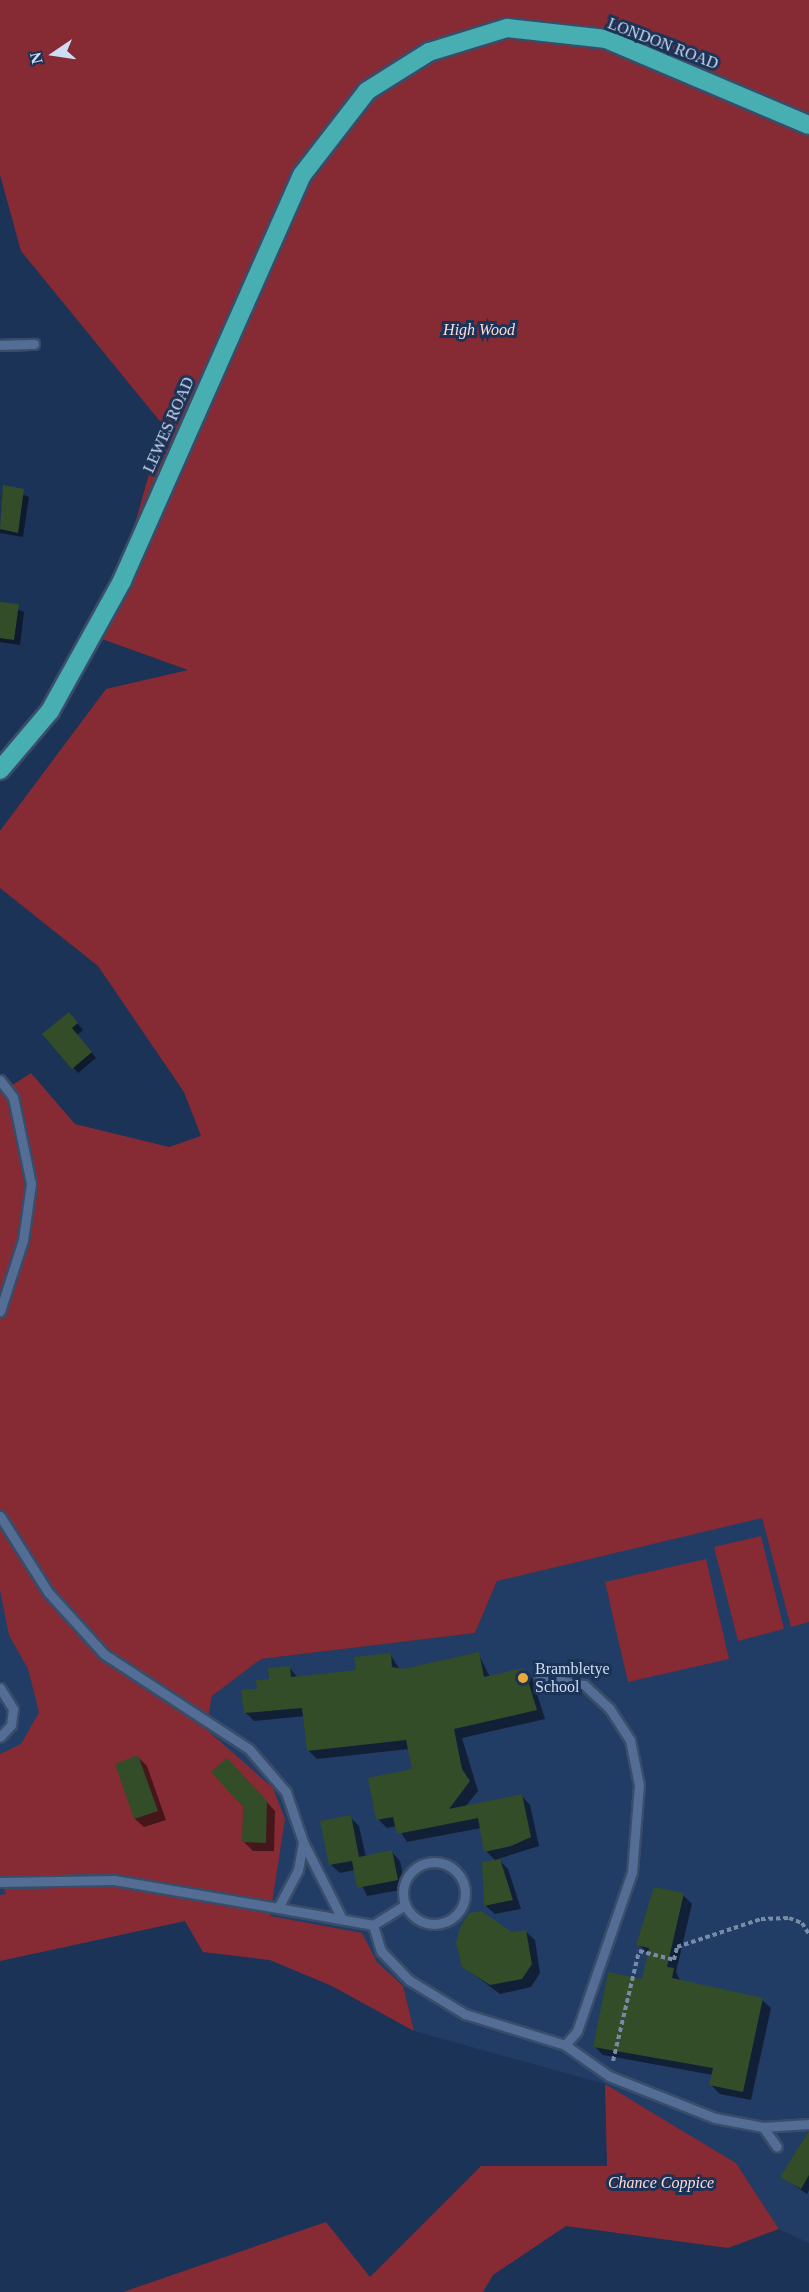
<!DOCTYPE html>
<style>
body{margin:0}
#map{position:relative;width:809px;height:2292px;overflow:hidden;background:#1b3356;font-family:Georgia,serif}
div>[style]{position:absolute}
.built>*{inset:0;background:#213c65}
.green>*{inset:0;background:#862a34}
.shadow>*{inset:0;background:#0007}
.building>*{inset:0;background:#324d28}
.path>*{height:4px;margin-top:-2px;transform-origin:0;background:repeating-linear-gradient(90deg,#778ba7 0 4.5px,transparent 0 7.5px)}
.roads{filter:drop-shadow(2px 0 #394d6a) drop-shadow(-2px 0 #394d6a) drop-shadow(0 2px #394d6a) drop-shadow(0 -2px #394d6a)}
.lane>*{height:9px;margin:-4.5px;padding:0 4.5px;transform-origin:4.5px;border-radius:4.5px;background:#536d94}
.lane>.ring{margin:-4.5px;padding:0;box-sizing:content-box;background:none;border:9px solid #536d94;border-radius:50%}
.highway>*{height:18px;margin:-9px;padding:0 9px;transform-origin:9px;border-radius:9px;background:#47aeb1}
.dots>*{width:16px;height:16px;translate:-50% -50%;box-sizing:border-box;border:3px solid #1b3356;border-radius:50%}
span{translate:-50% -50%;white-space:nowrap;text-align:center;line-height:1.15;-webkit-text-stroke:6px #1b3356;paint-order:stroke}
.street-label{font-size:16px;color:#ceddf3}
.park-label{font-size:16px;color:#fddada;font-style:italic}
.poi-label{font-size:16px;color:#ceddf3}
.left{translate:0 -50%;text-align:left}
.north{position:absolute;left:24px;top:24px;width:60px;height:60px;-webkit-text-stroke:4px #1b3356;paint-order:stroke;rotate:257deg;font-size:16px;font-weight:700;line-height:24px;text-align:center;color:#ceddf3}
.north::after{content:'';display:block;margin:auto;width:21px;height:27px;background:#ceddf3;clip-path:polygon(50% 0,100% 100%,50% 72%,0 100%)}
</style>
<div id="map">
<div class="built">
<div style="clip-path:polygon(809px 1092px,809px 2243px,779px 2229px,736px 2163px,605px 2084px,414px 2031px,332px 1986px,270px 1960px,203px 1952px,185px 1921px,0 1961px,0 1451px,212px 1696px,260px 1659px,475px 1633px,497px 1581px)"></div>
</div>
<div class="green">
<div style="clip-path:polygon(0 0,809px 0,809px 1622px,791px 1627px,762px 1518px,497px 1581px,475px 1633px,261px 1659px,212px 1696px,206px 1729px,273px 1788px,285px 1819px,270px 1916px,362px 1933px,377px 1962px,403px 1986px,414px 2031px,332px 1986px,270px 1960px,203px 1952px,185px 1921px,0 1961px,0 1895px,6px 1894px,0 1880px,0 1754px,21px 1744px,39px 1712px,28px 1669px,9px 1635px,0 1590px,0 1093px,31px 1073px,75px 1124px,169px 1147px,201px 1136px,184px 1092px,98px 966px,0 888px,0 831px,106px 689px,188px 670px,102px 639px,163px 425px,21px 251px,0 175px)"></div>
<div style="clip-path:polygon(761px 1536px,784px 1629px,738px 1641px,714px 1547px)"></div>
<div style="clip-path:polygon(706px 1559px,729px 1659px,628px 1682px,605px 1582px)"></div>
<div style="clip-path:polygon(605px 2084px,736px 2163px,779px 2229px,728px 2248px,566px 2226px,493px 2275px,483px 2292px,123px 2292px,326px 2222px,370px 2277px,481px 2166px,607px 2166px)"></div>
</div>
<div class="shadow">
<div style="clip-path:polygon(4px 487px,29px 497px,23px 537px,0 533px)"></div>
<div style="clip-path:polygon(0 603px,24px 612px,20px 645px,0 642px)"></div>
<div style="clip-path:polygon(74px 1019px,83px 1030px,77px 1035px,96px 1058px,78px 1073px,45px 1034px)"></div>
<div style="clip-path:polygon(478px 1653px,490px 1677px,523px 1670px,532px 1678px,545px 1719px,462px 1738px,478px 1791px,465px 1807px,522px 1796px,530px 1805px,539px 1846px,498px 1859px,508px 1869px,521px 1909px,495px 1914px,486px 1906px,483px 1863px,496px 1861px,486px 1851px,481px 1828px,407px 1842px,397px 1826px,387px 1828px,378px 1819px,414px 1770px,409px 1749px,317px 1759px,308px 1750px,305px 1716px,254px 1721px,245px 1712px,258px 1690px,289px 1667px,298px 1678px,357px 1672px,390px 1654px,400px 1670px)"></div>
<div style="clip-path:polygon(138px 1757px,147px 1766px,166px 1820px,144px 1827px,135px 1819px)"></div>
<div style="clip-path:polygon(236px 1768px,275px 1811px,274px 1851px,253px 1851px,244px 1842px,245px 1807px)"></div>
<div style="clip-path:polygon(350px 1817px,359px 1826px,366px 1857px,392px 1852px,400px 1861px,406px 1889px,367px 1896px,355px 1870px,340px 1873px,331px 1865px)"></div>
<div style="clip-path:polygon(683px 1895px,692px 1904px,676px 1972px,681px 1982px,762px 2000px,771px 2008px,751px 2100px,720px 2094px,711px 2085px,713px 2075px,603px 2055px,594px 2046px,643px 1981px,649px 1954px,638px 1944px)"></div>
<div style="clip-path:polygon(526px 1932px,535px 1940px,540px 1973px,531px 1987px,500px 1994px,464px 1967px,512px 1934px)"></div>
<div style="clip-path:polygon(809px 2148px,809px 2190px,807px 2194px,782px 2177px)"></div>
</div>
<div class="building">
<div style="clip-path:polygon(3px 485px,24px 489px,18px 533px,0 529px)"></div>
<div style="clip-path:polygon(0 602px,19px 604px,14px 640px,0 638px)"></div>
<div style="clip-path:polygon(69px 1012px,78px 1023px,72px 1028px,92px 1052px,72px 1069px,42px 1034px)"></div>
<div style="clip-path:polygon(479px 1652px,484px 1677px,524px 1668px,537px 1710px,454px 1729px,462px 1769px,470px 1781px,449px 1809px,522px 1794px,531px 1837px,511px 1846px,484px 1852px,478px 1818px,397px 1834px,393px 1817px,376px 1820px,368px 1778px,412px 1769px,406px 1740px,307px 1751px,302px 1708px,244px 1713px,241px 1690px,257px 1689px,256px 1680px,269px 1679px,268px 1668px,290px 1666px,291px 1677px,356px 1670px,354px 1657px,391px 1653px,392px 1667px,403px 1669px)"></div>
<div style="clip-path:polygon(138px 1755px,158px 1811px,134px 1819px,115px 1764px)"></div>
<div style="clip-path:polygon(227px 1758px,267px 1801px,266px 1843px,242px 1842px,243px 1807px,211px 1772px)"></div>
<div style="clip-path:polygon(351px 1815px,359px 1857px,392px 1850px,398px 1880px,357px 1888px,352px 1861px,329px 1865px,320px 1821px)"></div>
<div style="clip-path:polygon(500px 1859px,513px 1900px,484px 1906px,482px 1862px)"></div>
<div style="clip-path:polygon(654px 1887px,684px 1893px,667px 1967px,674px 1968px,672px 1978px,763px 1998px,743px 2092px,709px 2085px,713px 2068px,593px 2047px,608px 1972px,642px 1979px,649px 1948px,636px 1945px)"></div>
<div style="clip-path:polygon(481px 1911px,512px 1932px,526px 1930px,532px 1964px,522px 1979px,490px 1985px,462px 1967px,456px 1943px,460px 1928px,469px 1913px)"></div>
<div style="clip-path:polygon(809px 2131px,809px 2175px,801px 2189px,780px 2177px)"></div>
</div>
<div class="path">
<div style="left:613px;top:2061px;width:113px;rotate:-76.7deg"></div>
<div style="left:639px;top:1951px;width:36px;rotate:14deg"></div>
<div style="left:674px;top:1960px;width:13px;rotate:-77deg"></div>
<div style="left:677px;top:1947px;width:89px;rotate:-18.4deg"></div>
<div style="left:761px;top:1919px;width:28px;rotate:-2deg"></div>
<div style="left:789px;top:1918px;width:14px;rotate:21deg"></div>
<div style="left:802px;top:1923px;width:13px;rotate:58deg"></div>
</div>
<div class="roads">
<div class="lane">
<div style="left:0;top:345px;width:34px;rotate:-2deg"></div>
<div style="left:0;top:1080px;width:21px;rotate:53deg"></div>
<div style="left:13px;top:1097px;width:89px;rotate:78.3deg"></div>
<div style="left:31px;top:1184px;width:57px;rotate:98.1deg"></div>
<div style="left:23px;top:1240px;width:75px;rotate:107.9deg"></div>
<div style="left:0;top:1516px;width:90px;rotate:57.7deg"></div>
<div style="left:48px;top:1592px;width:84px;rotate:47.9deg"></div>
<div style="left:104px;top:1654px;width:173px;rotate:33.2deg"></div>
<div style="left:249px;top:1749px;width:57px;rotate:49.3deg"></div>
<div style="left:286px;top:1792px;width:53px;rotate:71.2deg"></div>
<div style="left:303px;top:1842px;width:28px;rotate:100deg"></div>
<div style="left:298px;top:1870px;width:43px;rotate:117.8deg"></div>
<div style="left:278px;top:1908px;width:165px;rotate:-170.3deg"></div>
<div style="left:115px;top:1880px;width:115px;rotate:179deg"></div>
<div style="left:0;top:1688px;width:25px;rotate:58deg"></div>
<div style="left:13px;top:1709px;width:16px;rotate:97deg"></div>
<div style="left:11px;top:1725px;width:16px;rotate:133deg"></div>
<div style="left:303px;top:1842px;width:86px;rotate:63.1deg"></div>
<div class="ring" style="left:403px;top:1862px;width:53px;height:53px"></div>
<div style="left:278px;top:1908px;width:97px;rotate:10.1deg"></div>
<div style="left:373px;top:1925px;width:38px;rotate:-32deg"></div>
<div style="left:373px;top:1925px;width:27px;rotate:73deg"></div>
<div style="left:381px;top:1951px;width:40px;rotate:46deg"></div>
<div style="left:409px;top:1980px;width:66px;rotate:31.3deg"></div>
<div style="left:465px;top:2014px;width:105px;rotate:17.2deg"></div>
<div style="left:565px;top:2045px;width:18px;rotate:-49deg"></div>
<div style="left:577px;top:2031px;width:168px;rotate:-70.9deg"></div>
<div style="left:632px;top:1872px;width:87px;rotate:-85.4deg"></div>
<div style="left:639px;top:1785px;width:46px;rotate:-101.3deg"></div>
<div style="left:630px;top:1740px;width:38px;rotate:-123deg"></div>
<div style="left:609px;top:1708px;width:34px;rotate:-137deg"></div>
<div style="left:584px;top:1685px;width:45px;rotate:-169.7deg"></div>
<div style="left:565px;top:2045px;width:54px;rotate:35.2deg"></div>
<div style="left:609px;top:2076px;width:114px;rotate:21.6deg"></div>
<div style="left:715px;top:2118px;width:49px;rotate:10.6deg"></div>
<div style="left:763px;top:2127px;width:24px;rotate:55deg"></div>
<div style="left:763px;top:2127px;width:46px;rotate:-3.7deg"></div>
</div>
<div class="highway">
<div style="left:0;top:770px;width:77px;rotate:-49.7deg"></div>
<div style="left:50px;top:711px;width:149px;rotate:-61deg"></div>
<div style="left:122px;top:581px;width:444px;rotate:-66.1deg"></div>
<div style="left:302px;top:175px;width:106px;rotate:-52.3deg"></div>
<div style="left:367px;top:91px;width:73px;rotate:-32.2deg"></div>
<div style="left:429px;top:52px;width:82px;rotate:-17.1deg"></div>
<div style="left:507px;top:28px;width:100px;rotate:6.3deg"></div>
<div style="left:606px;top:39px;width:220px;rotate:23deg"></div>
</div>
</div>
<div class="dots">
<div style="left:523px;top:1678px;background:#eaaa38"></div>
</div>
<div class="street-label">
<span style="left:663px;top:44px;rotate:21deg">LONDON ROAD</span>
<span style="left:169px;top:425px;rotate:-66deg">LEWES ROAD</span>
</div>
<div class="park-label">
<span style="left:479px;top:330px">High Wood</span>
<span style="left:661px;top:2183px">Chance Coppice</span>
</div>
<div class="poi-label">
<span class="left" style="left:535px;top:1678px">Brambletye<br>School</span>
</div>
<div class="north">N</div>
</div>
